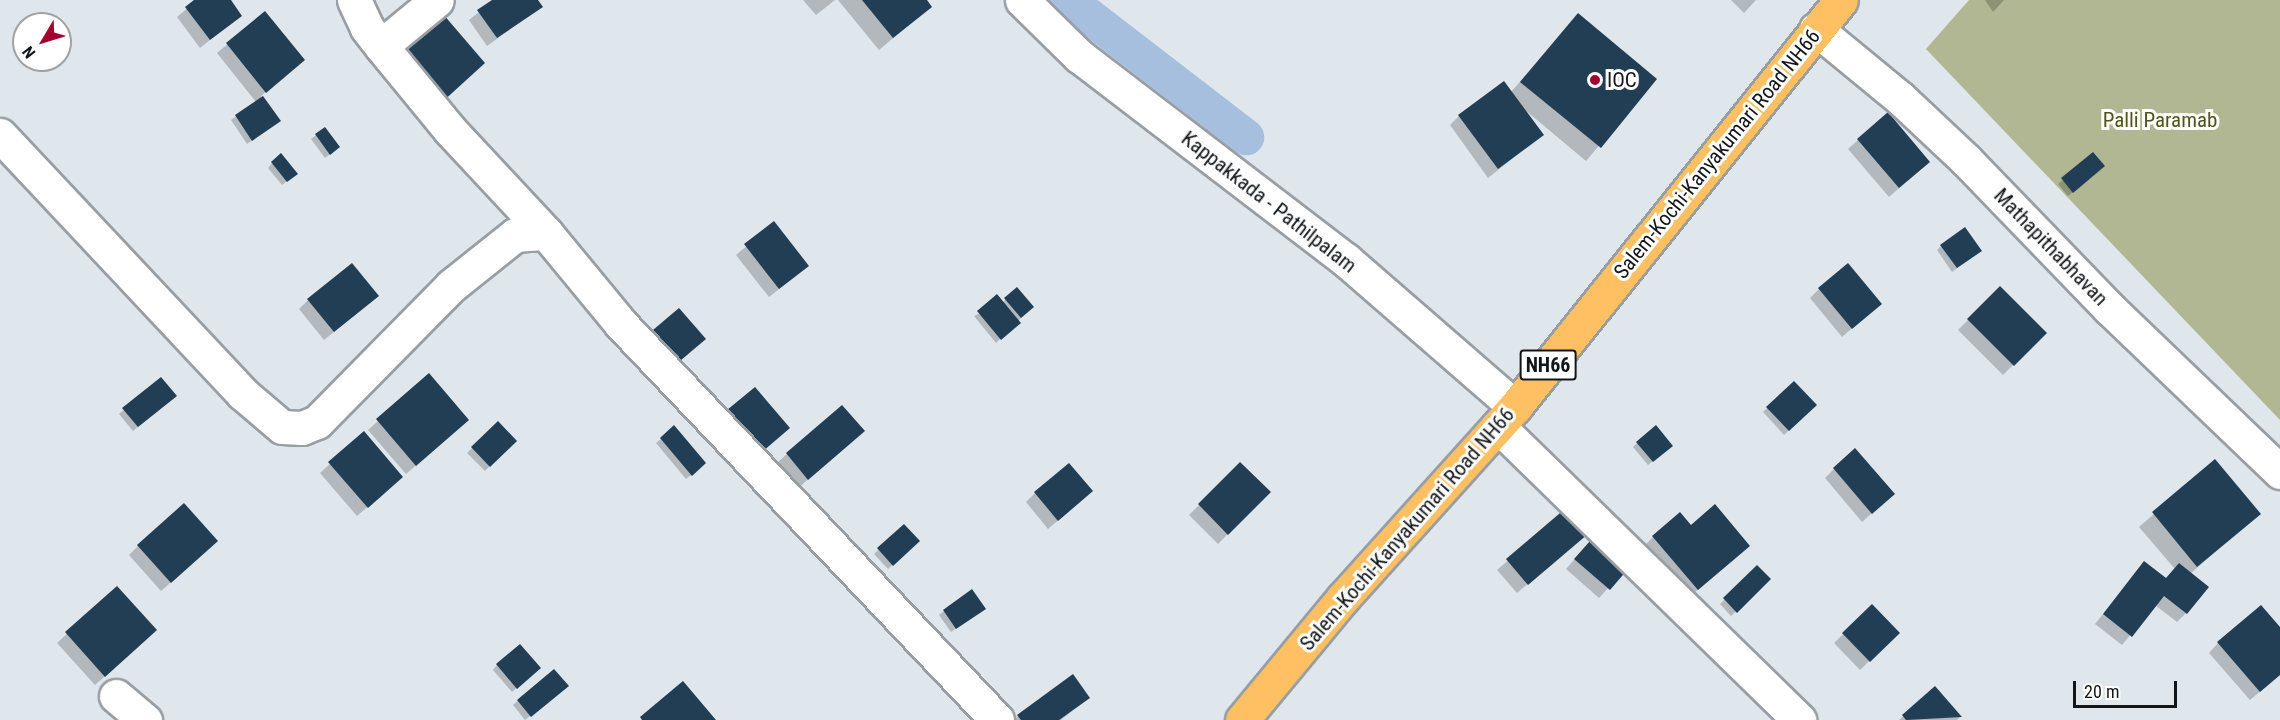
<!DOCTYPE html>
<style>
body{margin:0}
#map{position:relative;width:2280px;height:720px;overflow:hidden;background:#dfe6ec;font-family:"Roboto Condensed",sans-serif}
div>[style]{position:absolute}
.green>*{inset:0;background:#b1b792}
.shadow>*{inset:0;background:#0003}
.canal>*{height:36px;margin:-18px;padding:0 18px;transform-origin:18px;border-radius:18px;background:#a6bfdf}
.building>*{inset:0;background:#223e55}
.roads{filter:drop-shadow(2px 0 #989ea4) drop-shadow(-2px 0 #989ea4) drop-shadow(0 2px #989ea4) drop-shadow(0 -2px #989ea4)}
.minor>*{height:33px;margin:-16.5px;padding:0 16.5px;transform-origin:16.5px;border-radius:16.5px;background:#fff}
.trunk>*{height:33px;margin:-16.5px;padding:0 16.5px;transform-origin:16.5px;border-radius:16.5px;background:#fec063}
.dots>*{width:16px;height:16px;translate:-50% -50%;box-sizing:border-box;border:3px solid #fff;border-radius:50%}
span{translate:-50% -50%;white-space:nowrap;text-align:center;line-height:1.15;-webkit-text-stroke:6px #fff;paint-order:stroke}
.shield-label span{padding:2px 4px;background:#fff;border:2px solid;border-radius:4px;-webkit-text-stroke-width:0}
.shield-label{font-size:20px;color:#131517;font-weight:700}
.poi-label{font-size:21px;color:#131517}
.left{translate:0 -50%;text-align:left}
.park-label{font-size:21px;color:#4f5417}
.street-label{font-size:21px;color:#131517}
.north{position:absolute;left:12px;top:12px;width:60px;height:60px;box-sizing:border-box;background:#fff;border:2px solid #a1a1a2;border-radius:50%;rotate:232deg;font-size:16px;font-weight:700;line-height:24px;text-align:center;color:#131517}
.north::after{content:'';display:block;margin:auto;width:21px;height:27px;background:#a2032f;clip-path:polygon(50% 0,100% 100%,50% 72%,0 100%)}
.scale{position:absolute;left:2073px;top:681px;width:104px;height:27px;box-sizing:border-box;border:3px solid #131517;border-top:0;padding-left:8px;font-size:18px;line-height:21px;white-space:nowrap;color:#131517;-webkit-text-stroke:4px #fff;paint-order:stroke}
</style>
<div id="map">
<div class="green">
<div style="clip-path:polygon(1969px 0,2280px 0,2280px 420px,1926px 49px)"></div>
</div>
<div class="shadow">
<div style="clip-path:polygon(197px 0,229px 0,240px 16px,200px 48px,177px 17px)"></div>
<div style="clip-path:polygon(494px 0,537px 0,541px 7px,487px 46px,469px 20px)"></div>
<div style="clip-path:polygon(803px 0,835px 0,816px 15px)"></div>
<div style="clip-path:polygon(838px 0,925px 0,930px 7px,879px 50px)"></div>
<div style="clip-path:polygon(1731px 0,1756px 0,1744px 13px)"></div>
<div style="clip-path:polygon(1985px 0,2004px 0,1993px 12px)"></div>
<div style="clip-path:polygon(265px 13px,303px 60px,261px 96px,279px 121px,247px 144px,231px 120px,256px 102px,217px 53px)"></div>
<div style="clip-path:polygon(1578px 15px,1655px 80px,1586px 161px,1525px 110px,1542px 135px,1488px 178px,1450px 125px,1459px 116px,1511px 92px)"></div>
<div style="clip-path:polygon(324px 129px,333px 152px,325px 158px,311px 139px)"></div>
<div style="clip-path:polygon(1858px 140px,1919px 171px,1889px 197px,1848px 149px)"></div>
<div style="clip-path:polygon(2093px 154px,2099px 170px,2068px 196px,2058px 184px)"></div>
<div style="clip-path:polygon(272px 163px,291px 178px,282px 185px,268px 168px)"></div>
<div style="clip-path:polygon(774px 223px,797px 275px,769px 297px,736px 255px)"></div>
<div style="clip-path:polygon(1941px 246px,1975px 255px,1952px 272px,1937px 250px)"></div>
<div style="clip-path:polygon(2000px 288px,2045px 333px,2003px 375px,1958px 330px)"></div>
<div style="clip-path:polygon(1017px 289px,1028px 311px,996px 343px,974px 316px,1002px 303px)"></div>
<div style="clip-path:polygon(1819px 289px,1880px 304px,1842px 337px,1810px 298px)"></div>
<div style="clip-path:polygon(308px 300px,367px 305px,324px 340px,299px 309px)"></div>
<div style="clip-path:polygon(429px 375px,458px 429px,406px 474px,368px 430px)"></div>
<div style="clip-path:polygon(161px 379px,170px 401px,133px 431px,119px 414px)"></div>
<div style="clip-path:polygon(1794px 383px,1815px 405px,1784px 435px,1763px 412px)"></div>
<div style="clip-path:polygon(498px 423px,515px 441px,485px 471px,467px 453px)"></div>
<div style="clip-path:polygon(364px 433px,392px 486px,357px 516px,320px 473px)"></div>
<div style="clip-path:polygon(661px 439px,700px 468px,686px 479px,656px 443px)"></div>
<div style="clip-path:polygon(853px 441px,798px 488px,777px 463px,787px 454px)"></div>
<div style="clip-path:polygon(1637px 443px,1666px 450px,1648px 465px,1633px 447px)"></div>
<div style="clip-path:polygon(2215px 461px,2259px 513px,2190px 574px,2186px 613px,2177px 622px,2155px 605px,2122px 645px,2095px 624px,2144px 563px,2165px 579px,2175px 569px,2139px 527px)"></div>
<div style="clip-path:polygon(1240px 464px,1269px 492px,1218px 544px,1189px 515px)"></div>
<div style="clip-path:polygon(1834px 469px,1883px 503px,1862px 522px,1825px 478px)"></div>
<div style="clip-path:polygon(1035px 493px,1082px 500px,1048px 529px,1026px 502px)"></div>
<div style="clip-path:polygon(1573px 505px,1583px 537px,1517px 593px,1497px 570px)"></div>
<div style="clip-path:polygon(904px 526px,918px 541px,888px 569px,874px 554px)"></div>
<div style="clip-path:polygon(1691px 527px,1739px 555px,1688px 598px,1644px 546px,1653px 537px)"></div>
<div style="clip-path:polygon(1590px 542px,1632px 562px,1599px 598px,1566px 569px)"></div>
<div style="clip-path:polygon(138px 546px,207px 550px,161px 591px,129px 555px)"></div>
<div style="clip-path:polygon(1757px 567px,1769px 579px,1731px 616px,1720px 604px)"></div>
<div style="clip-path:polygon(117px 588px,146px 640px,95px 685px,57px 643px)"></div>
<div style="clip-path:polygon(1872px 606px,1898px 633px,1860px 670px,1834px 643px)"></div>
<div style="clip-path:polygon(944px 611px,979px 613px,951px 632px,939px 615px)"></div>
<div style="clip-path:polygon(2280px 630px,2280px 675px,2250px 700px,2209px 653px,2218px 643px)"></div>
<div style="clip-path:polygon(497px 665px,535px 672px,512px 692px,493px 670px)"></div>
<div style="clip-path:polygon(554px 671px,562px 691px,525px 720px,513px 705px)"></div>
<div style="clip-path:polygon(1935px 688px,1960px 717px,1957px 720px,1899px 720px)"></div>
<div style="clip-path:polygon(1088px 698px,1061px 720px,1014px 720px,1018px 716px)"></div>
</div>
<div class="canal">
<div style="left:1068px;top:0;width:225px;rotate:37.6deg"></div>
</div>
<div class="building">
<div style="clip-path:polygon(194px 0,231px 0,242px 16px,210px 40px,185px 7px)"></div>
<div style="clip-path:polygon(492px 0,538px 0,543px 7px,497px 38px,477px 10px)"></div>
<div style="clip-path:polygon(862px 0,927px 0,932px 7px,893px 38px)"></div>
<div style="clip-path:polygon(265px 11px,305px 60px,266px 93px,226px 43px)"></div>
<div style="clip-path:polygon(1578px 13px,1657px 79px,1601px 148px,1520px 82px)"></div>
<div style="clip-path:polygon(443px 14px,485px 63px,440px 104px,397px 55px)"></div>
<div style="clip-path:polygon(1504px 81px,1544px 135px,1498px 169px,1458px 115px)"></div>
<div style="clip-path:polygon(263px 96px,281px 121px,252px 141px,235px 115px)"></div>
<div style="clip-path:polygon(1888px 112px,1930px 162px,1899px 188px,1857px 139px)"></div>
<div style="clip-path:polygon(325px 127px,340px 147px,330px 155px,315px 134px)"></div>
<div style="clip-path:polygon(2093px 152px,2105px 166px,2073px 193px,2061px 178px)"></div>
<div style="clip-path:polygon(281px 153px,298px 174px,287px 182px,271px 162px)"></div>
<div style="clip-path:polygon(774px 221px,809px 266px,779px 289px,744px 244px)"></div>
<div style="clip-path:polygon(1965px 227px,1982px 251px,1957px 268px,1940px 245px)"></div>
<div style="clip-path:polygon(352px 263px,379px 296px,334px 332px,307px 299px)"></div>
<div style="clip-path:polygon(1848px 263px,1882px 304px,1852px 329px,1818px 288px)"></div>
<div style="clip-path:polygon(2000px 286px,2047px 333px,2014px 366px,1967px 319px)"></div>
<div style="clip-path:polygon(1017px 287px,1034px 307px,1021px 318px,1004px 298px)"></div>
<div style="clip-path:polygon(997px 294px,1021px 323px,1001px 340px,977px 311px)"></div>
<div style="clip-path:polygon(679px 308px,706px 339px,674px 366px,647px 335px)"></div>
<div style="clip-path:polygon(429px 373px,469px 420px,416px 466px,376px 419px)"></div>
<div style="clip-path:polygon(161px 377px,177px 396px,138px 427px,122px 408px)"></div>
<div style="clip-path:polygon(1794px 381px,1817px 405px,1789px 431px,1766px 407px)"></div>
<div style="clip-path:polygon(755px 387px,790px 428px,762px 452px,727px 410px)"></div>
<div style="clip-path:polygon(842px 405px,865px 431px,808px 480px,786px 453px)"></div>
<div style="clip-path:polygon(498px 421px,517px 441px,490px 467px,471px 447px)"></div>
<div style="clip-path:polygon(674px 425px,706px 463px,692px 476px,660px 438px)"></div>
<div style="clip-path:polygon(1656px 425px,1673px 446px,1653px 462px,1636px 442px)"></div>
<div style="clip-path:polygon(364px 431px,403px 477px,368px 508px,328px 462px)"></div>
<div style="clip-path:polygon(1855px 448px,1895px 494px,1872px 514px,1833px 468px)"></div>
<div style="clip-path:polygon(2215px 459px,2261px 514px,2197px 567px,2152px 512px)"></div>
<div style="clip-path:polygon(1240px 462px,1271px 492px,1228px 535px,1198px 504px)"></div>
<div style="clip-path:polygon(1069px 463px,1093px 491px,1058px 521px,1034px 492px)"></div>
<div style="clip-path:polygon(1573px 502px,1595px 528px,1528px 585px,1506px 559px)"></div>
<div style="clip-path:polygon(184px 503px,218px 541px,171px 583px,137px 545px)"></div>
<div style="clip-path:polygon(1715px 504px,1750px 546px,1698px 590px,1652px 536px,1680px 512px,1691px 525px)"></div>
<div style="clip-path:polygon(904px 524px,920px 541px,893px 566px,877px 548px)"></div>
<div style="clip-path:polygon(1599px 531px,1634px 562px,1610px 590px,1574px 559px)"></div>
<div style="clip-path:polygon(2144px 561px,2166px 578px,2179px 563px,2209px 587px,2187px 614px,2164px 596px,2132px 637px,2103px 614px)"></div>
<div style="clip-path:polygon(1757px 565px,1771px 579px,1737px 613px,1723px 598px)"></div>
<div style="clip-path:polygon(117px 586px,157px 630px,105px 677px,65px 632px)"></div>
<div style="clip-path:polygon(972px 589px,986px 609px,956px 629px,943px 610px)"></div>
<div style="clip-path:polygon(1872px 604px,1900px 633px,1870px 662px,1842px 633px)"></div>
<div style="clip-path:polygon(2261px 605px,2280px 627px,2280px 675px,2260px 692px,2217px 642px)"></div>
<div style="clip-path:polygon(520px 644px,541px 668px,517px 689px,496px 664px)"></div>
<div style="clip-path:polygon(554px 669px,569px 686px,531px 717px,517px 700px)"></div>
<div style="clip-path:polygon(1073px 674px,1090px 698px,1059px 720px,1021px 720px,1017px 715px)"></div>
<div style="clip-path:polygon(683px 681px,716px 720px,642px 720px,640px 717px)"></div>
<div style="clip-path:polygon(1935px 686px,1962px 717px,1906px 720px,1902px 715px)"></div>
</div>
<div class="roads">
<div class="minor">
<div style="left:354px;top:0;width:31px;rotate:65deg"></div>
<div style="left:367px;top:28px;width:23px;rotate:52deg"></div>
<div style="left:381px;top:46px;width:109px;rotate:50.6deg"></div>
<div style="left:450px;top:130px;width:141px;rotate:47deg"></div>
<div style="left:1022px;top:0;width:80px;rotate:44.5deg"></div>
<div style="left:1079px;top:56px;width:336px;rotate:37.4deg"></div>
<div style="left:1346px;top:260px;width:224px;rotate:41deg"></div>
<div style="left:1816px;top:29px;width:109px;rotate:39.4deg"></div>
<div style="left:1900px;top:98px;width:91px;rotate:43.2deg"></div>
<div style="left:1966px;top:160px;width:206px;rotate:46deg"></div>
<div style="left:2109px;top:308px;width:237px;rotate:43.8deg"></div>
<div style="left:381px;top:46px;width:72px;rotate:-39.4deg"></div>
<div style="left:0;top:135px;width:354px;rotate:46.8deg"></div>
<div style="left:242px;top:393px;width:52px;rotate:40.4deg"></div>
<div style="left:282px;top:427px;width:20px;rotate:3deg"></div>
<div style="left:302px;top:428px;width:16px;rotate:-22deg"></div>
<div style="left:317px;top:422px;width:191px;rotate:-45.4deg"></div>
<div style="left:451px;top:286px;width:82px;rotate:-38.6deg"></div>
<div style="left:515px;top:235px;width:31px;rotate:-4deg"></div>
<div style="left:546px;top:233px;width:118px;rotate:50.5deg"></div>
<div style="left:621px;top:324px;width:546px;rotate:46.48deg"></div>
<div style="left:1498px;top:426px;width:421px;rotate:44.3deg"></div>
<div style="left:116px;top:696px;width:38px;rotate:40deg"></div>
</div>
<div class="trunk">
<div style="left:1242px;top:720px;width:158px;rotate:-50.4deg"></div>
<div style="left:1343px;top:598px;width:257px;rotate:-48deg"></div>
<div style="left:1515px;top:407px;width:521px;rotate:-51.31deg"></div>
</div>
</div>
<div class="dots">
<div style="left:1595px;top:80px;background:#a2032f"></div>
</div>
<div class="shield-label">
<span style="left:1548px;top:365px">NH66</span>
</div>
<div class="poi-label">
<span class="left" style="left:1607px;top:80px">IOC</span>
</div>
<div class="park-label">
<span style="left:2160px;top:120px">Palli Paramab</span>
</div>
<div class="street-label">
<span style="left:1717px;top:154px;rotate:-51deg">Salem-Kochi-Kanyakumari Road NH66</span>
<span style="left:1269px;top:202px;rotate:38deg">Kappakkada - Pathilpalam</span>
<span style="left:2051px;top:247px;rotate:46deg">Mathapithabhavan</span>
<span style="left:1407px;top:529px;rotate:-49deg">Salem-Kochi-Kanyakumari Road NH66</span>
</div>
<div class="north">N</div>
<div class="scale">20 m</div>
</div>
